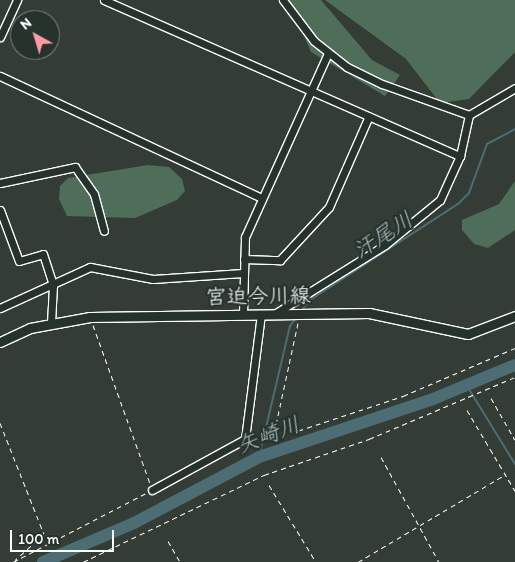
<!DOCTYPE html>
<meta charset="utf-8">
<style>
body{margin:0}
#map{position:relative;width:515px;height:562px;overflow:hidden;background:#343c36;font-family:Itim,"Klee One",sans-serif}
div>[style]{position:absolute}
.green>*{inset:0;background:#4e6e59}
.stream>*{height:2px;margin:-1px;padding:0 1px;transform-origin:1px;border-radius:1px;background:#4c6d73}
.river>*{height:12px;margin:-6px;padding:0 6px;transform-origin:6px;border-radius:6px;background:#4c6d73}
.path>*{height:1px;margin-top:-0.5px;transform-origin:0;background:repeating-linear-gradient(90deg,#fff 0 5px,transparent 0 9px)}
.roads{filter:drop-shadow(1px 0 #fff) drop-shadow(-1px 0 #fff) drop-shadow(0 1px #fff) drop-shadow(0 -1px #fff)}
.minor>*{height:7px;margin:-3.5px;padding:0 3.5px;transform-origin:3.5px;border-radius:3.5px;background:#26332d}
.major>*{height:9px;margin:-4.5px;padding:0 4.5px;transform-origin:4.5px;border-radius:4.5px;background:#26332d}
span{translate:-50% -50%;white-space:nowrap;text-align:center;line-height:1.15;-webkit-text-stroke:5px #26332d;paint-order:stroke}
.street-label{font-size:21px;color:#fff}
.water-label{font-size:22px;color:#aebdc0;font-style:italic}
.north{position:absolute;left:10px;top:10px;width:50px;height:50px;box-sizing:border-box;background:#26332d;border:1px solid #7d8581;border-radius:50%;rotate:321deg;font-size:14px;font-weight:700;line-height:20px;text-align:center;color:#fff}
.north::after{content:'';display:block;margin:auto;width:18px;height:22px;background:#ff9aa2;clip-path:polygon(50% 0,100% 100%,50% 72%,0 100%)}
.scale{position:absolute;left:10px;top:530px;width:104px;height:22px;box-sizing:border-box;border:2px solid #fff;border-top:0;padding-left:6px;font-size:15px;line-height:18px;white-space:nowrap;color:#fff;-webkit-text-stroke:4px #26332d;paint-order:stroke}
</style>
<div id="map">
<div class="green">
<div style="clip-path:polygon(288px 0,321px 0,372px 60px,400px 75px,385px 96px,311px 52px)"></div>
<div style="clip-path:polygon(325px 0,515px 0,515px 52px,469px 99px,440px 103px,406px 59px)"></div>
<div style="clip-path:polygon(148px 165px,169px 167px,182px 179px,185px 191px,177px 200px,135px 218px,67px 216px,59px 199px,60px 186px,68px 178px)"></div>
<div style="clip-path:polygon(515px 181px,515px 230px,488px 248px,474px 244px,462px 230px,462px 220px,499px 204px)"></div>
</div>
<div class="stream">
<div style="left:302px;top:310px;width:13px;rotate:-51deg"></div>
<div style="left:310px;top:300px;width:176px;rotate:-33deg"></div>
<div style="left:458px;top:204px;width:16px;rotate:-45deg"></div>
<div style="left:469px;top:193px;width:52px;rotate:-69.8deg"></div>
<div style="left:487px;top:144px;width:32px;rotate:-28deg"></div>
<div style="left:467px;top:386px;width:92px;rotate:58.4deg"></div>
<div style="left:259px;top:457px;width:135px;rotate:-76.7deg"></div>
<div style="left:290px;top:326px;width:10px;rotate:-53deg"></div>
</div>
<div class="river">
<div style="left:43px;top:562px;width:99px;rotate:-23.2deg"></div>
<div style="left:134px;top:523px;width:141px;rotate:-27.8deg"></div>
<div style="left:259px;top:457px;width:183px;rotate:-18.4deg"></div>
<div style="left:433px;top:399px;width:89px;rotate:-22.5deg"></div>
</div>
<div class="path">
<div style="left:298px;top:323px;width:119px;rotate:102.2deg"></div>
<div style="left:273px;top:439px;width:137px;rotate:-18.3deg"></div>
<div style="left:403px;top:396px;width:122px;rotate:-23.2deg"></div>
<div style="left:93px;top:325px;width:168px;rotate:70.2deg"></div>
<div style="left:491px;top:398px;width:48px;rotate:60.3deg"></div>
<div style="left:467px;top:410px;width:94px;rotate:59.3deg"></div>
<div style="left:0;top:423px;width:119px;rotate:68.4deg"></div>
<div style="left:44px;top:534px;width:39px;rotate:138deg"></div>
<div style="left:381px;top:457px;width:120px;rotate:61.1deg"></div>
<div style="left:269px;top:485px;width:90px;rotate:58.6deg"></div>
<div style="left:168px;top:541px;width:24px;rotate:60deg"></div>
<div style="left:13px;top:562px;width:150px;rotate:-27.4deg"></div>
<div style="left:83px;top:562px;width:201px;rotate:-25.7deg"></div>
<div style="left:264px;top:475px;width:111px;rotate:-18.9deg"></div>
<div style="left:369px;top:439px;width:159px;rotate:-23deg"></div>
<div style="left:358px;top:562px;width:172px;rotate:-30.7deg"></div>
</div>
<div class="roads">
<div class="minor">
<div style="left:104px;top:0;width:389px;rotate:23.7deg"></div>
<div style="left:283px;top:0;width:51px;rotate:52.9deg"></div>
<div style="left:314px;top:41px;width:42px;rotate:38.2deg"></div>
<div style="left:347px;top:67px;width:39px;rotate:26deg"></div>
<div style="left:382px;top:84px;width:92px;rotate:19.6deg"></div>
<div style="left:0;top:37px;width:41px;rotate:-65.3deg"></div>
<div style="left:0;top:76px;width:289px;rotate:25deg"></div>
<div style="left:0;top:183px;width:77px;rotate:-12deg"></div>
<div style="left:75px;top:167px;width:33px;rotate:55deg"></div>
<div style="left:94px;top:194px;width:38px;rotate:75deg"></div>
<div style="left:0;top:210px;width:54px;rotate:69.6deg"></div>
<div style="left:19px;top:261px;width:25px;rotate:-16deg"></div>
<div style="left:43px;top:254px;width:33px;rotate:72deg"></div>
<div style="left:53px;top:285px;width:37px;rotate:93deg"></div>
<div style="left:244px;top:259px;width:36px;rotate:2deg"></div>
<div style="left:280px;top:260px;width:72px;rotate:-47.2deg"></div>
<div style="left:329px;top:207px;width:99px;rotate:-66.3deg"></div>
<div style="left:0;top:308px;width:99px;rotate:-24.5deg"></div>
<div style="left:90px;top:267px;width:64px;rotate:10.8deg"></div>
<div style="left:153px;top:279px;width:90px;rotate:-3.8deg"></div>
<div style="left:276px;top:313px;width:128px;rotate:-32deg"></div>
<div style="left:385px;top:245px;width:71px;rotate:-39.3deg"></div>
<div style="left:440px;top:200px;width:48px;rotate:-65.6deg"></div>
<div style="left:460px;top:156px;width:42px;rotate:-77.6deg"></div>
<div style="left:469px;top:115px;width:53px;rotate:-30.4deg"></div>
<div style="left:243px;top:314px;width:77px;rotate:-88.5deg"></div>
<div style="left:245px;top:237px;width:202px;rotate:-65.7deg"></div>
<div style="left:152px;top:490px;width:106px;rotate:-28.7deg"></div>
<div style="left:245px;top:439px;width:126px;rotate:-82.7deg"></div>
</div>
<div class="major">
<div style="left:0;top:342px;width:33px;rotate:-25deg"></div>
<div style="left:30px;top:328px;width:61px;rotate:-10.4deg"></div>
<div style="left:90px;top:317px;width:279px;rotate:-0.8deg"></div>
<div style="left:369px;top:313px;width:101px;rotate:12deg"></div>
<div style="left:468px;top:334px;width:50px;rotate:-21deg"></div>
</div>
</div>
<div class="street-label">
<span style="left:258px;top:296px;rotate:-1deg">宮迫今川線</span>
</div>
<div class="water-label">
<span style="left:383px;top:235px;rotate:-33deg">汗尾川</span>
<span style="left:268px;top:435px;rotate:-21deg">矢崎川</span>
</div>
<div class="north">N</div>
<div class="scale">100 m</div>
</div>
